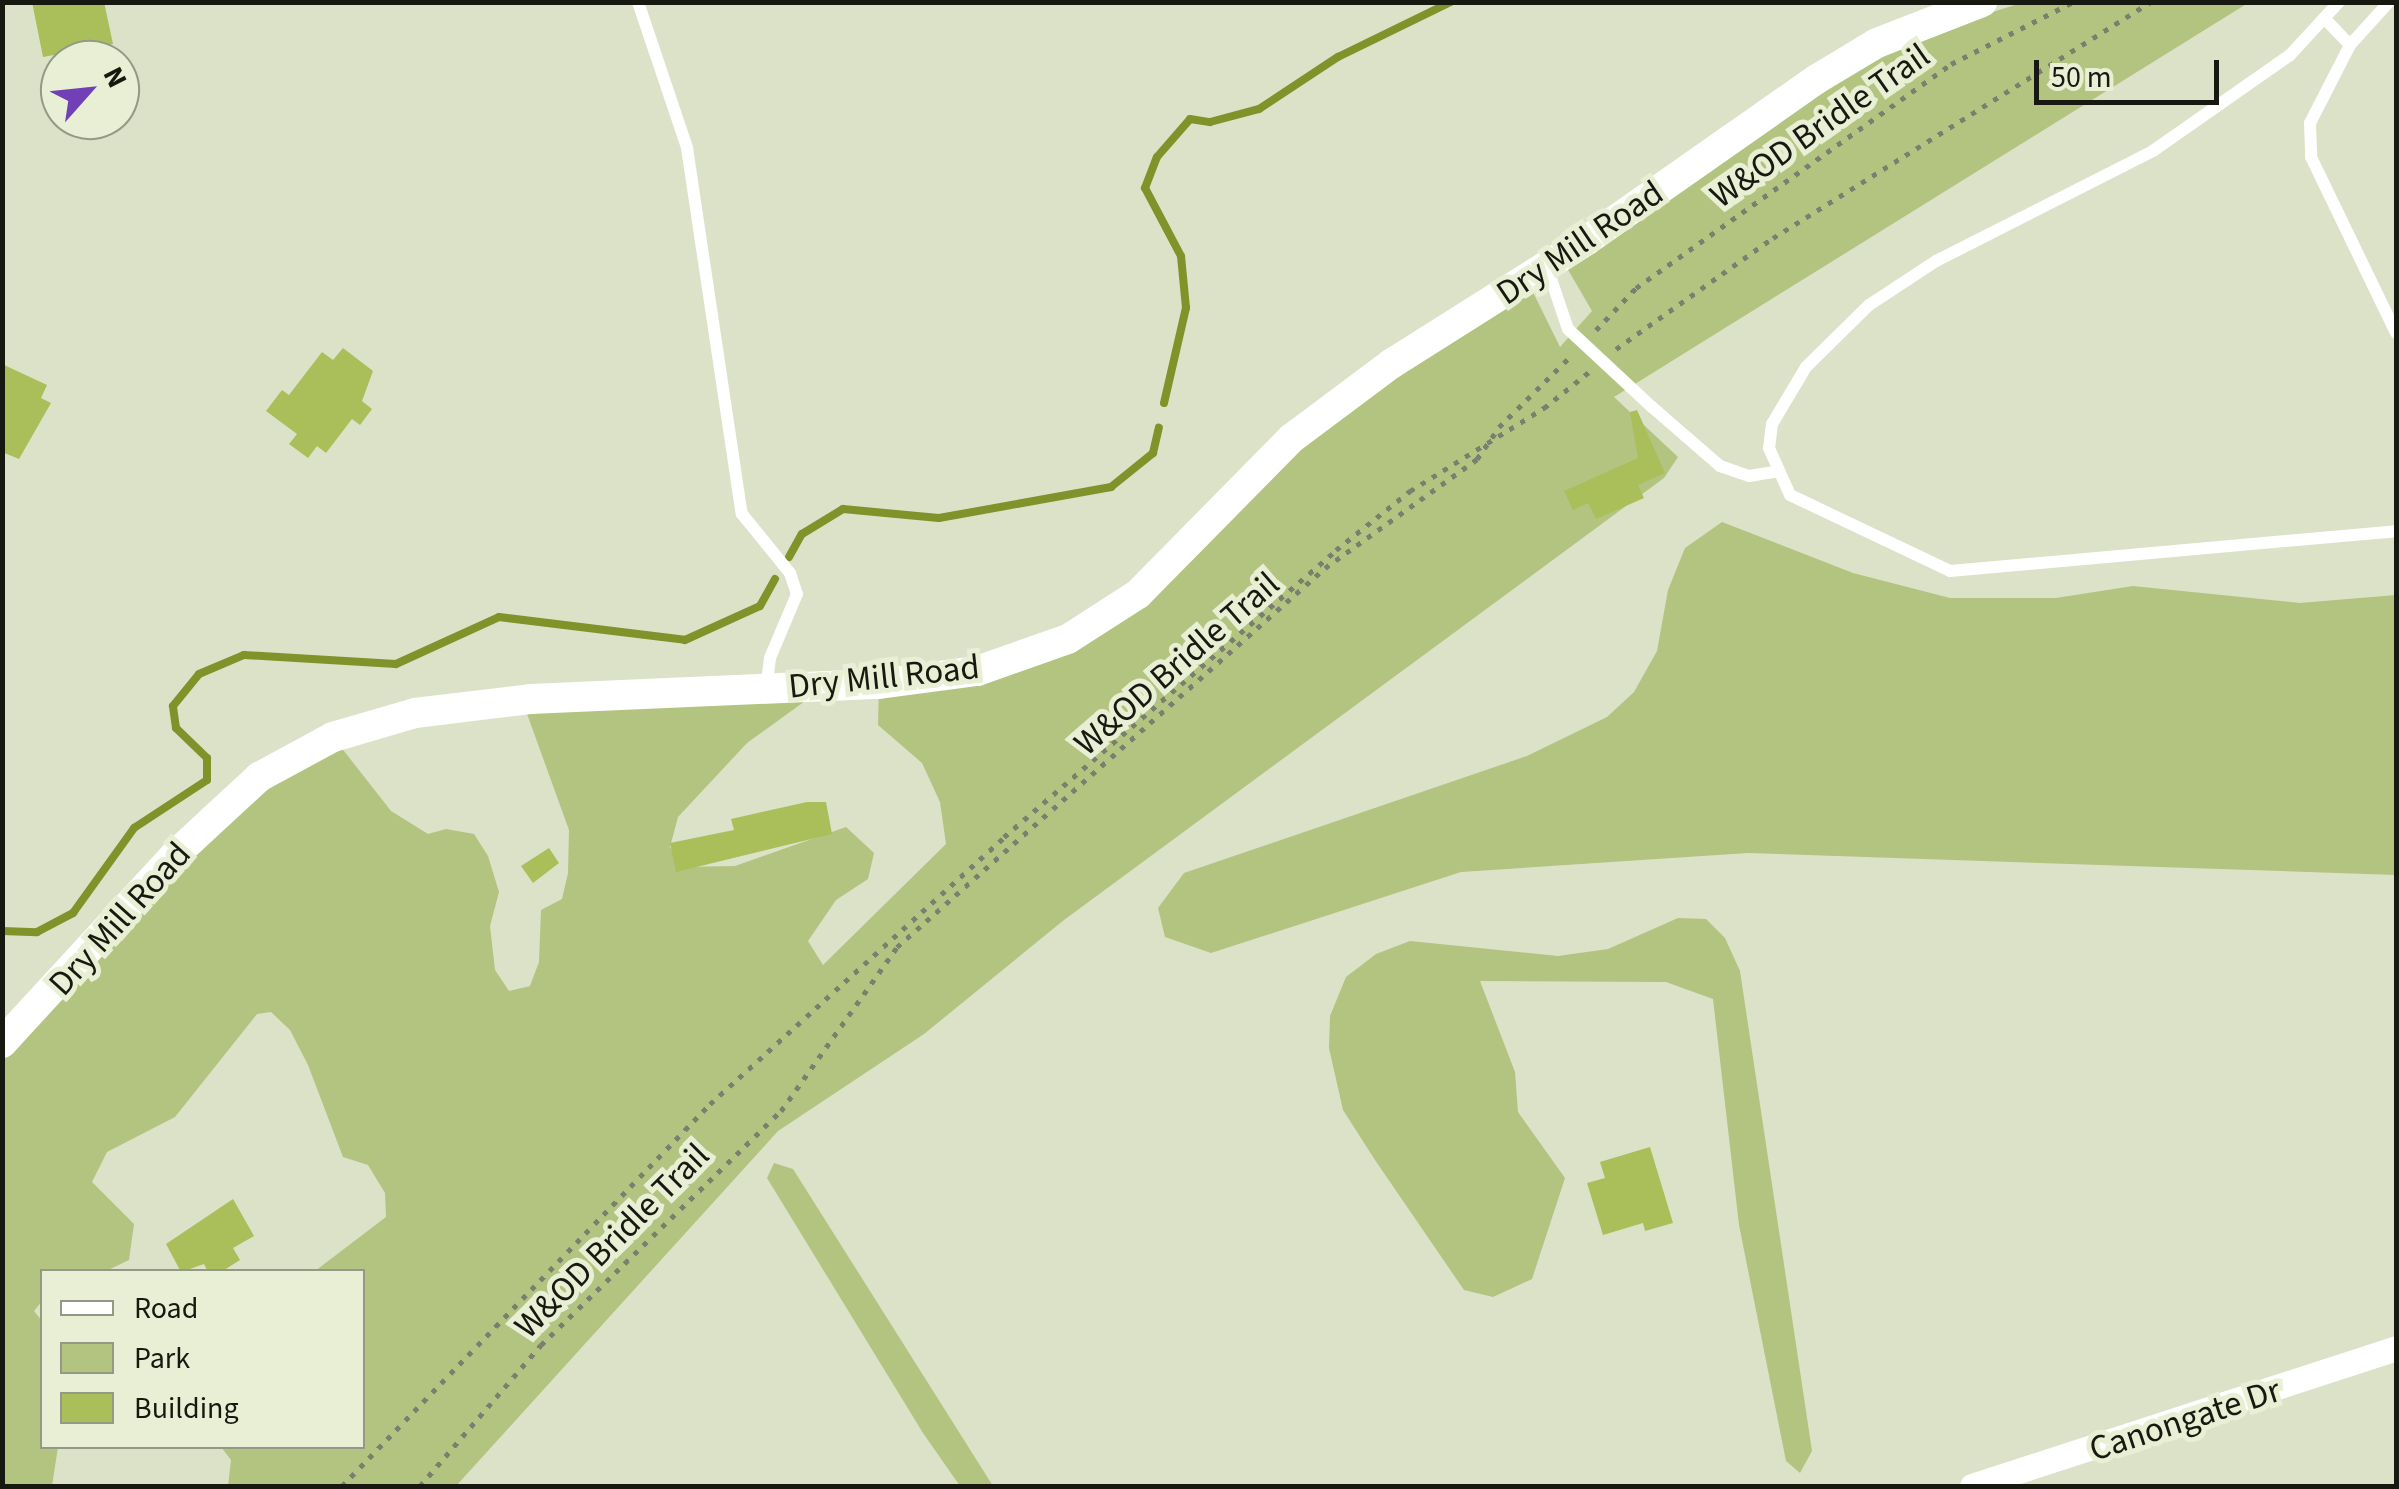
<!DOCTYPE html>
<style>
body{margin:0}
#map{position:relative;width:2399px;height:1489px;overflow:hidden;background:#dbe2c8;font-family:"Source Sans 3",sans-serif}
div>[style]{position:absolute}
.green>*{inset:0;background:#b3c380}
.stream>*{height:8px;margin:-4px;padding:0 4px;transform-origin:4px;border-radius:4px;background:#80922a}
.building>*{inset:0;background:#aabe59}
.path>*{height:5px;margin-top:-2.5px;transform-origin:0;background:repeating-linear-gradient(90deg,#7b7f6e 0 5px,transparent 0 13px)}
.service>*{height:12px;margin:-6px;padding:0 6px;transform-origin:6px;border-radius:6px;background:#fff}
.minor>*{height:25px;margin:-12.5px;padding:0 12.5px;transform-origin:12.5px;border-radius:12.5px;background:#fff}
.tertiary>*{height:30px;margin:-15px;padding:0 15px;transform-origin:15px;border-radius:15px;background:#fff}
span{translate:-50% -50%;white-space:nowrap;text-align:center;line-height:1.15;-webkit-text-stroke:10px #e8efd5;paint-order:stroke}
.street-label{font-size:35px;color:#171910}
.frame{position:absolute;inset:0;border:5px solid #171910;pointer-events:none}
.legend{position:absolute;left:40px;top:1269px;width:325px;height:180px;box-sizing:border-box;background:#e8efd5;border:2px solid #949986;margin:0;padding:12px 18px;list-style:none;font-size:30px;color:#171910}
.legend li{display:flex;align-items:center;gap:20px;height:50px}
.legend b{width:50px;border:2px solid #949986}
.north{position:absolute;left:40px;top:40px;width:100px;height:100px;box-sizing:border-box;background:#e8efd5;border:2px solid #949986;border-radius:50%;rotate:63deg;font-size:28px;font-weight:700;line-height:40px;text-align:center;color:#171910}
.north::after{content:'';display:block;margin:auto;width:35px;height:45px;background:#713fb6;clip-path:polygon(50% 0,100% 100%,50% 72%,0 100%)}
.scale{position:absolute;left:2034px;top:60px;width:185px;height:45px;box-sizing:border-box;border:5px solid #171910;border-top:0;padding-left:12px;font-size:30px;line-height:35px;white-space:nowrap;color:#171910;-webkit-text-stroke:8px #e8efd5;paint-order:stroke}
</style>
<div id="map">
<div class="green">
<div style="clip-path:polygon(2021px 3px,2248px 3px,1614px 397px,1678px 457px,1664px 478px,1064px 920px,924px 1034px,778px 1131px,456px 1486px,228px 1486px,231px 1460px,221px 1447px,362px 1446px,362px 1272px,315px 1271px,386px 1217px,385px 1193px,368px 1165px,343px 1157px,308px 1065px,290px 1030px,271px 1012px,257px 1014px,175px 1117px,107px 1152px,92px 1182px,134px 1224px,129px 1260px,106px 1271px,42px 1272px,42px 1301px,34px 1311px,42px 1321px,42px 1446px,58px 1447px,52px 1486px,3px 1486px,3px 1043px,177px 853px,333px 737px,391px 811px,428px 834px,446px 829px,474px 834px,488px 856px,499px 892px,490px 926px,495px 970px,509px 991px,530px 986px,539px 962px,541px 910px,562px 899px,568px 873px,569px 830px,522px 700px,823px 688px,747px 743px,678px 817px,670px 847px,682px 867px,735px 866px,846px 827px,874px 853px,868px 879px,836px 900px,808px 941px,823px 965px,946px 844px,940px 802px,922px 763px,878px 725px,879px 684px,977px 671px,1137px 594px,1292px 438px,1527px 280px,1560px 347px,1592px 311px,1567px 268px,1822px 88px,1936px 30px)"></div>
<div style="clip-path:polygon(1722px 522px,1853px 573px,1950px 598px,2056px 598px,2133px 586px,2300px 603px,2396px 595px,2396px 875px,1748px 853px,1461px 872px,1211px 953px,1165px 937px,1158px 908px,1184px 873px,1527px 756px,1607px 717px,1634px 692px,1657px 651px,1668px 590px,1685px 548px)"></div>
<div style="clip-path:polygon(1678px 918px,1706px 919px,1725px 938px,1740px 971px,1812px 1451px,1800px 1473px,1786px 1461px,1739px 1225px,1713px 999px,1666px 982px,1480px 981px,1515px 1072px,1518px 1112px,1565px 1178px,1532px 1279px,1493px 1297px,1464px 1290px,1375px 1160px,1343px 1110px,1329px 1048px,1330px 1016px,1346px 977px,1376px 954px,1410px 941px,1558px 956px,1608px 949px)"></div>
<div style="clip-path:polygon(774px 1163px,793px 1169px,993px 1486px,960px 1486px,923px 1433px,767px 1178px)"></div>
</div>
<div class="stream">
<div style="left:1164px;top:403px;width:98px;rotate:-77deg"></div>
<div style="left:1186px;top:308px;width:52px;rotate:-95.5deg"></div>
<div style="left:1181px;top:256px;width:77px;rotate:-117.9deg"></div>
<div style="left:1145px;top:188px;width:33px;rotate:-69deg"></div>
<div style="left:1157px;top:157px;width:50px;rotate:-49deg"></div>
<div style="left:1190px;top:119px;width:20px;rotate:9deg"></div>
<div style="left:1210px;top:122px;width:51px;rotate:-14.9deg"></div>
<div style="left:1259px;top:109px;width:95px;rotate:-33.4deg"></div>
<div style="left:1338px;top:57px;width:126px;rotate:-26deg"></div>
<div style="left:789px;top:557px;width:26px;rotate:-61deg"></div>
<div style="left:802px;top:534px;width:48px;rotate:-31.4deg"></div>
<div style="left:843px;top:509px;width:96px;rotate:5.4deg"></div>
<div style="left:939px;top:518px;width:175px;rotate:-10.2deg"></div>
<div style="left:1111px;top:487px;width:54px;rotate:-39deg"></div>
<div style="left:1153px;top:453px;width:26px;rotate:-77deg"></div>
<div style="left:2px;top:931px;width:35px;rotate:2deg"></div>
<div style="left:37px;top:932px;width:41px;rotate:-27.8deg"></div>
<div style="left:73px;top:913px;width:105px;rotate:-54.3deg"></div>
<div style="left:134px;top:828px;width:87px;rotate:-33.3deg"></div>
<div style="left:207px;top:780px;width:22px;rotate:-90deg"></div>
<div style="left:207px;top:758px;width:43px;rotate:-135.9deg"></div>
<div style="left:176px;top:728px;width:22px;rotate:-98deg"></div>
<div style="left:173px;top:706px;width:41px;rotate:-50.9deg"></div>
<div style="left:199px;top:674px;width:49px;rotate:-22.9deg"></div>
<div style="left:244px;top:655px;width:152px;rotate:3.4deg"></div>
<div style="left:396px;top:664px;width:113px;rotate:-24.5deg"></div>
<div style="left:499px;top:617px;width:187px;rotate:7deg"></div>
<div style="left:685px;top:640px;width:82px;rotate:-24.4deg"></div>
<div style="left:760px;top:606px;width:31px;rotate:-61deg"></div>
</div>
<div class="building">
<div style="clip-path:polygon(32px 2px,104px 2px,113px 44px,43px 57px)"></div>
<div style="clip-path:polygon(343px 348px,373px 371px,362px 401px,372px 409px,360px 425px,352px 419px,326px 453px,317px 446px,308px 458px,289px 444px,297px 434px,266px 411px,282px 390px,289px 395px,322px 352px,333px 360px)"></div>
<div style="clip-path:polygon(2px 364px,47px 385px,41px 398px,51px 403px,19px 459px,2px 452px)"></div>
<div style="clip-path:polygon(1637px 410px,1665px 473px,1638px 485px,1644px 498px,1596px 519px,1588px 503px,1573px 510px,1564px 491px,1638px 458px,1630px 412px)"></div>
<div style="clip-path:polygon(807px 802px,826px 802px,832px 834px,676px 872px,670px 843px,734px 830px,731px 819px)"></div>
<div style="clip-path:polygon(549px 848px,559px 863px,533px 883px,521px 866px)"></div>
<div style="clip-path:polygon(1650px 1147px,1673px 1223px,1645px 1231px,1643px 1223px,1603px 1235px,1587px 1183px,1605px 1178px,1600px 1162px)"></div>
<div style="clip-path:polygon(233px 1199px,254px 1236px,233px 1248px,240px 1260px,221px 1272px,208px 1272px,204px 1264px,181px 1272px,166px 1244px)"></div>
</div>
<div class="path">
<div style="left:1596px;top:330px;width:58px;rotate:-46.4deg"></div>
<div style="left:1636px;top:288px;width:387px;rotate:-35.4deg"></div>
<div style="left:1951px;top:64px;width:137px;rotate:-26.9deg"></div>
<div style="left:1616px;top:349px;width:192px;rotate:-35.3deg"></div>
<div style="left:1773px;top:238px;width:445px;rotate:-32deg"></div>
<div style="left:342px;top:1486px;width:530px;rotate:-46.07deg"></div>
<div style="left:710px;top:1104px;width:397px;rotate:-42.2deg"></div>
<div style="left:1004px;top:837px;width:439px;rotate:-40.8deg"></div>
<div style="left:1336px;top:550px;width:95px;rotate:-38.6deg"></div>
<div style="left:1410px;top:491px;width:158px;rotate:-31.8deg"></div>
<div style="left:1544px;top:408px;width:58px;rotate:-38.7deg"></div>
<div style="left:420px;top:1486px;width:186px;rotate:-49.4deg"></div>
<div style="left:541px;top:1345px;width:335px;rotate:-44.3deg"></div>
<div style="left:781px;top:1111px;width:201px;rotate:-54.7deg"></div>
<div style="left:897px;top:947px;width:572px;rotate:-41.53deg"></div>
<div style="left:1325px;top:568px;width:187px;rotate:-35.6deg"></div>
<div style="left:1477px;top:459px;width:39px;rotate:-55deg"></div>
<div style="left:1499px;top:427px;width:101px;rotate:-44.6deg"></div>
</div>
<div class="service">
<div style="left:638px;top:2px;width:154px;rotate:71.4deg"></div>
<div style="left:687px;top:148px;width:370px;rotate:81.5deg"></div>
<div style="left:742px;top:514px;width:76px;rotate:50.9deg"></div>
<div style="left:790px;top:573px;width:22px;rotate:72deg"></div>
<div style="left:797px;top:594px;width:69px;rotate:112.9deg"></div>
<div style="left:770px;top:658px;width:31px;rotate:97deg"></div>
<div style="left:2339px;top:2px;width:72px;rotate:132.8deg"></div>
<div style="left:2290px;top:55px;width:167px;rotate:145deg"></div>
<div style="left:2153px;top:151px;width:243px;rotate:153.1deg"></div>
<div style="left:1936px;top:261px;width:80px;rotate:146.7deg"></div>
<div style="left:1869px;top:305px;width:88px;rotate:135.5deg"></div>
<div style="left:1806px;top:367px;width:66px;rotate:120.8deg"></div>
<div style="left:1772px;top:424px;width:24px;rotate:97deg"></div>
<div style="left:1769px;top:448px;width:51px;rotate:65.9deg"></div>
<div style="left:1790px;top:495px;width:177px;rotate:25.4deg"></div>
<div style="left:1950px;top:571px;width:448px;rotate:-5.1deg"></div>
<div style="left:2324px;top:18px;width:37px;rotate:46deg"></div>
<div style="left:2350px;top:45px;width:88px;rotate:117.1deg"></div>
<div style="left:2310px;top:123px;width:34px;rotate:88deg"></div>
<div style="left:2311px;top:157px;width:195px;rotate:64.2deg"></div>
<div style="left:2350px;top:45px;width:58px;rotate:-47.8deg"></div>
<div style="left:1547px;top:267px;width:65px;rotate:71.3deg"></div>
<div style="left:1568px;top:329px;width:115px;rotate:42.9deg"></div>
<div style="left:1652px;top:407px;width:90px;rotate:40.9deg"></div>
<div style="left:1720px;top:466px;width:31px;rotate:19deg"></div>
<div style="left:1749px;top:476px;width:26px;rotate:-9deg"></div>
</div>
<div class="minor">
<div style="left:1972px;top:1486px;width:446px;rotate:-18deg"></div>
</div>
<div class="tertiary">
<div style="left:2px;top:1043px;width:258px;rotate:-47.4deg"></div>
<div style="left:177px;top:853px;width:112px;rotate:-42.8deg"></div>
<div style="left:259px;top:777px;width:84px;rotate:-28.4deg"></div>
<div style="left:333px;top:737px;width:85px;rotate:-16.3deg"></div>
<div style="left:415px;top:713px;width:116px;rotate:-6.9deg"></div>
<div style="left:530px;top:699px;width:349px;rotate:-2.5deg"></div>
<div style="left:879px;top:684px;width:99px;rotate:-7.6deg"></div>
<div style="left:977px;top:671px;width:96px;rotate:-19.4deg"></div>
<div style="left:1068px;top:639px;width:83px;rotate:-32.7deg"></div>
<div style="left:1138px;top:594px;width:219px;rotate:-45.4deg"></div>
<div style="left:1292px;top:438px;width:124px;rotate:-36.8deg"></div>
<div style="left:1391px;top:364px;width:232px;rotate:-32.3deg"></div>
<div style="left:1587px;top:240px;width:281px;rotate:-35deg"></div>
<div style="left:1817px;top:79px;width:70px;rotate:-31deg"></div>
<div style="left:1877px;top:43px;width:113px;rotate:-21.3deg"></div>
</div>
<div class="street-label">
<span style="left:1820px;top:126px;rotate:-35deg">W&amp;OD Bridle Trail</span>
<span style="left:1580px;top:243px;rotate:-34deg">Dry Mill Road</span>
<span style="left:1177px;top:664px;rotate:-41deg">W&amp;OD Bridle Trail</span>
<span style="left:884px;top:677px;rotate:-6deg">Dry Mill Road</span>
<span style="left:120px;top:919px;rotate:-48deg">Dry Mill Road</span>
<span style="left:612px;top:1241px;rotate:-45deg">W&amp;OD Bridle Trail</span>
<span style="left:2185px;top:1420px;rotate:-18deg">Canongate Dr</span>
</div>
<div class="frame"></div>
<ul class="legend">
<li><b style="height:12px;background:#fff"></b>Road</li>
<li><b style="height:28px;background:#b3c380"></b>Park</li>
<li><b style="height:28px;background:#aabe59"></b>Building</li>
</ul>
<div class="north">N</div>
<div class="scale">50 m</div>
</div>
